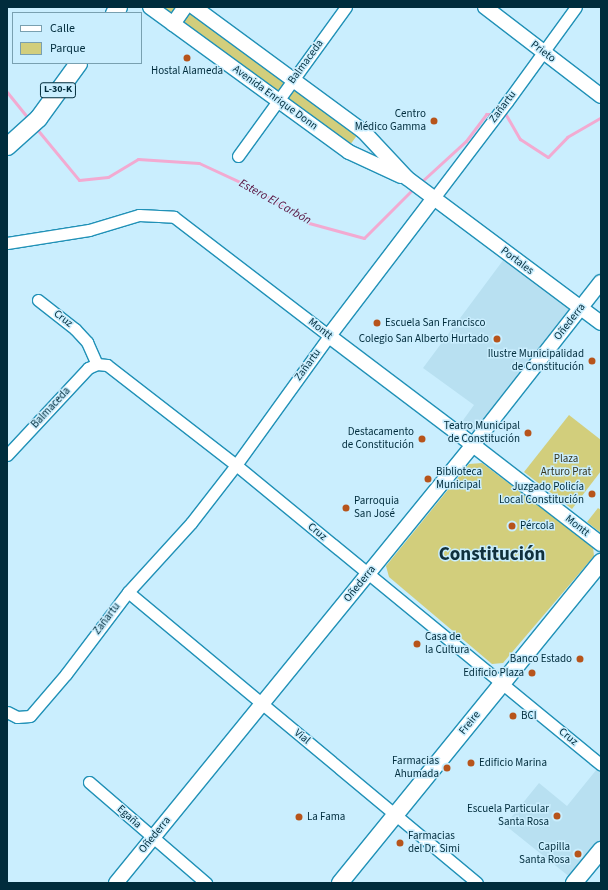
<!DOCTYPE html>
<meta charset="utf-8">
<style>
body{margin:0}
#map{position:relative;width:608px;height:890px;overflow:hidden;background:#caeefe;font-family:"Source Sans 3",sans-serif}
div>[style]{position:absolute}
.built>*{inset:0;background:#b8e0f1}
.green>*{inset:0;background:#d2ce7c}
.stream>*{height:3px;margin:-1.5px;padding:0 1.5px;transform-origin:1.5px;border-radius:1.5px;background:#f2aad1}
.roads{filter:drop-shadow(1px 0 #2191b7) drop-shadow(-1px 0 #2191b7) drop-shadow(0 1px #2191b7) drop-shadow(0 -1px #2191b7)}
.minor>*{height:11px;margin:-5.5px;padding:0 5.5px;transform-origin:5.5px;border-radius:5.5px;background:#fff}
.tertiary>*{height:14px;margin:-7px;padding:0 7px;transform-origin:7px;border-radius:7px;background:#fff}
.secondary>*{height:16px;margin:-8px;padding:0 8px;transform-origin:8px;border-radius:8px;background:#fff}
.primary>*{height:17px;margin:-8.5px;padding:0 8.5px;transform-origin:8.5px;border-radius:8.5px;background:#fff}
.dots>*{width:11px;height:11px;translate:-50% -50%;box-sizing:border-box;border:2px solid #caeefe;border-radius:50%}
span{translate:-50% -50%;white-space:nowrap;text-align:center;line-height:1.15;-webkit-text-stroke:3px #caeefe;paint-order:stroke}
.shield-label span{padding:1px 3px;background:#caeefe;border:1px solid;border-radius:3px;-webkit-text-stroke-width:0}
.shield-label{font-size:10px;color:#002c3c;font-weight:700}
.street-label{font-size:11px;color:#002c3c}
.poi-label{font-size:11px;color:#002c3c}
.right{translate:-100% -50%;text-align:right}
.left{translate:0 -50%;text-align:left}
.park-label{font-size:11px;color:#37361f}
.water-label{font-size:12px;color:#57103e;font-style:italic}
.town-label{font-size:19px;color:#10303c;font-weight:700}
.frame{position:absolute;inset:0;border:8px solid #002c3c;pointer-events:none}
.legend{position:absolute;left:12px;top:12px;width:130px;height:52px;box-sizing:border-box;background:#caeefe;border:1px solid #79a0b0;margin:0;padding:5px 7px;list-style:none;font-size:12px;color:#002c3c}
.legend li{display:flex;align-items:center;gap:8px;height:20px}
.legend b{width:20px;border:1px solid #79a0b0}
</style>
<div id="map">
<div class="built">
<div style="clip-path:polygon(504px 259px,572px 310px,475px 433px,461px 423px,474px 405px,423px 368px)"></div>
<div style="clip-path:polygon(597px 769px,601px 772px,601px 841px,571px 878px,505px 825px,539px 783px,567px 806px)"></div>
</div>
<div class="green">
<div style="clip-path:polygon(159px 7px,182px 7px,358px 134px,350px 145px)"></div>
<div style="clip-path:polygon(569px 415px,601px 440px,601px 471px,572px 509px,524px 472px)"></div>
<div style="clip-path:polygon(482px 463px,593px 547px,594px 556px,503px 663px,492px 664px,389px 577px,386px 566px,469px 464px)"></div>
<div style="clip-path:polygon(598px 508px,601px 510px,601px 533px,587px 522px)"></div>
</div>
<div class="stream">
<div style="left:7px;top:92px;width:35px;rotate:51deg"></div>
<div style="left:500px;top:115px;width:6px"></div>
<div style="left:506px;top:115px;width:28px;rotate:60deg"></div>
<div style="left:520px;top:139px;width:33px;rotate:33deg"></div>
<div style="left:548px;top:157px;width:28px;rotate:-46deg"></div>
<div style="left:567px;top:137px;width:39px;rotate:-30deg"></div>
<div style="left:36px;top:128px;width:67px;rotate:50.4deg"></div>
<div style="left:79px;top:180px;width:29px;rotate:-6deg"></div>
<div style="left:108px;top:177px;width:35px;rotate:-31deg"></div>
<div style="left:138px;top:159px;width:61px;rotate:3.8deg"></div>
<div style="left:199px;top:163px;width:62px;rotate:24.9deg"></div>
<div style="left:255px;top:189px;width:64px;rotate:32.2deg"></div>
<div style="left:309px;top:223px;width:57px;rotate:15.3deg"></div>
<div style="left:364px;top:238px;width:71px;rotate:-45deg"></div>
<div style="left:420px;top:183px;width:62px;rotate:-42.4deg"></div>
<div style="left:466px;top:141px;width:34px;rotate:-53deg"></div>
<div style="left:486px;top:114px;width:8px"></div>
</div>
<div class="roads">
<div class="minor">
<div style="left:238px;top:156px;width:184px;rotate:-54.1deg"></div>
<div style="left:434px;top:198px;width:121px;rotate:-52.8deg"></div>
<div style="left:507px;top:102px;width:117px;rotate:-54deg"></div>
<div style="left:7px;top:243px;width:83px;rotate:-9deg"></div>
<div style="left:89px;top:230px;width:52px;rotate:-16.7deg"></div>
<div style="left:139px;top:215px;width:35px;rotate:3deg"></div>
<div style="left:174px;top:217px;width:195px;rotate:37.5deg"></div>
<div style="left:329px;top:336px;width:159px;rotate:125.8deg"></div>
<div style="left:236px;top:465px;width:73px;rotate:127.8deg"></div>
<div style="left:191px;top:523px;width:93px;rotate:132.4deg"></div>
<div style="left:128px;top:592px;width:103px;rotate:127.1deg"></div>
<div style="left:66px;top:674px;width:55px;rotate:130.6deg"></div>
<div style="left:30px;top:716px;width:13px;rotate:176deg"></div>
<div style="left:17px;top:717px;width:11px;rotate:-153deg"></div>
<div style="left:38px;top:300px;width:47px;rotate:38.1deg"></div>
<div style="left:75px;top:329px;width:18px;rotate:47deg"></div>
<div style="left:87px;top:342px;width:24px;rotate:66deg"></div>
<div style="left:7px;top:455px;width:119px;rotate:-47deg"></div>
<div style="left:88px;top:368px;width:10px;rotate:-24deg"></div>
<div style="left:97px;top:364px;width:10px;rotate:6deg"></div>
<div style="left:107px;top:365px;width:163px;rotate:37.8deg"></div>
<div style="left:236px;top:465px;width:472px;rotate:39.4deg"></div>
<div style="left:128px;top:592px;width:454px;rotate:39.8deg"></div>
<div style="left:89px;top:782px;width:155px;rotate:40.8deg"></div>
</div>
<div class="tertiary">
<div style="left:150px;top:7px;width:246px;rotate:36.1deg"></div>
<div style="left:349px;top:152px;width:57px;rotate:24.8deg"></div>
<div style="left:194px;top:7px;width:210px;rotate:36.3deg"></div>
<div style="left:363px;top:131px;width:64px;rotate:46.9deg"></div>
<div style="left:407px;top:178px;width:242px;rotate:36.8deg"></div>
<div style="left:485px;top:7px;width:146px;rotate:37.5deg"></div>
<div style="left:173px;top:24px;width:21px;rotate:-55deg"></div>
<div style="left:434px;top:198px;width:173px;rotate:127.3deg"></div>
<div style="left:329px;top:336px;width:181px;rotate:37.1deg"></div>
<div style="left:473px;top:445px;width:162px;rotate:37.7deg"></div>
<div style="left:116px;top:883px;width:565px;rotate:-50.82deg"></div>
<div style="left:473px;top:445px;width:207px;rotate:-51.9deg"></div>
</div>
<div class="secondary">
<div style="left:340px;top:883px;width:414px;rotate:-50.9deg"></div>
<div style="left:574px;top:883px;width:43px;rotate:-50.7deg"></div>
</div>
<div class="primary">
<div style="left:114px;top:13px;width:7px;rotate:-56deg"></div>
<div style="left:7px;top:146px;width:42px;rotate:-42.1deg"></div>
<div style="left:38px;top:118px;width:68px;rotate:-54deg"></div>
</div>
</div>
<div class="dots">
<div style="left:187px;top:58px;background:#b7541b"></div>
<div style="left:434px;top:121px;background:#b7541b"></div>
<div style="left:377px;top:323px;background:#b7541b"></div>
<div style="left:497px;top:339px;background:#b7541b"></div>
<div style="left:592px;top:361px;background:#b7541b"></div>
<div style="left:528px;top:433px;background:#b7541b"></div>
<div style="left:422px;top:439px;background:#b7541b"></div>
<div style="left:428px;top:479px;background:#b7541b"></div>
<div style="left:592px;top:494px;background:#b7541b"></div>
<div style="left:346px;top:508px;background:#b7541b"></div>
<div style="left:512px;top:526px;background:#b7541b"></div>
<div style="left:417px;top:644px;background:#b7541b"></div>
<div style="left:580px;top:659px;background:#b7541b"></div>
<div style="left:532px;top:673px;background:#b7541b"></div>
<div style="left:513px;top:716px;background:#b7541b"></div>
<div style="left:471px;top:763px;background:#b7541b"></div>
<div style="left:447px;top:768px;background:#b7541b"></div>
<div style="left:557px;top:816px;background:#b7541b"></div>
<div style="left:299px;top:817px;background:#b7541b"></div>
<div style="left:400px;top:843px;background:#b7541b"></div>
<div style="left:578px;top:854px;background:#b7541b"></div>
</div>
<div class="shield-label">
<span style="left:58px;top:90px">L-30-K</span>
</div>
<div class="street-label">
<span style="left:543px;top:52px;rotate:37deg">Prieto</span>
<span style="left:306px;top:62px;rotate:-54deg">Balmaceda</span>
<span style="left:275px;top:98px;rotate:36deg">Avenida Enrique Donn</span>
<span style="left:503px;top:107px;rotate:-53deg">Zañartu</span>
<span style="left:517px;top:261px;rotate:37deg">Portales</span>
<span style="left:63px;top:319px;rotate:38deg">Cruz</span>
<span style="left:570px;top:322px;rotate:-52deg">Oñederra</span>
<span style="left:320px;top:329px;rotate:38deg">Montt</span>
<span style="left:308px;top:365px;rotate:-54deg">Zañartu</span>
<span style="left:51px;top:408px;rotate:-47deg">Balmaceda</span>
<span style="left:577px;top:526px;rotate:38deg">Montt</span>
<span style="left:317px;top:532px;rotate:40deg">Cruz</span>
<span style="left:360px;top:584px;rotate:-51deg">Oñederra</span>
<span style="left:107px;top:619px;rotate:-53deg">Zañartu</span>
<span style="left:470px;top:723px;rotate:-51deg">Freire</span>
<span style="left:302px;top:737px;rotate:40deg">Vial</span>
<span style="left:568px;top:737px;rotate:40deg">Cruz</span>
<span style="left:129px;top:817px;rotate:42deg">Egaña</span>
<span style="left:155px;top:835px;rotate:-51deg">Oñederra</span>
</div>
<div class="poi-label">
<span style="left:187px;top:71px">Hostal Alameda</span>
<span class="right" style="left:426px;top:121px">Centro<br>Médico Gamma</span>
<span class="left" style="left:385px;top:323px">Escuela San Francisco</span>
<span class="right" style="left:489px;top:339px">Colegio San Alberto Hurtado</span>
<span class="right" style="left:584px;top:361px">Ilustre Municipalidad<br>de Constitución</span>
<span class="right" style="left:520px;top:433px">Teatro Municipal<br>de Constitución</span>
<span class="right" style="left:414px;top:439px">Destacamento<br>de Constitución</span>
<span class="left" style="left:436px;top:479px">Biblioteca<br>Municipal</span>
<span class="right" style="left:584px;top:494px">Juzgado Policía<br>Local Constitución</span>
<span class="left" style="left:354px;top:508px">Parroquia<br>San José</span>
<span class="left" style="left:520px;top:526px">Pércola</span>
<span class="left" style="left:425px;top:644px">Casa de<br>la Cultura</span>
<span class="right" style="left:572px;top:659px">Banco Estado</span>
<span class="right" style="left:524px;top:673px">Edificio Plaza</span>
<span class="left" style="left:521px;top:716px">BCI</span>
<span class="right" style="left:439px;top:768px">Farmacias<br>Ahumada</span>
<span class="left" style="left:479px;top:763px">Edificio Marina</span>
<span class="right" style="left:549px;top:816px">Escuela Particular<br>Santa Rosa</span>
<span class="left" style="left:307px;top:817px">La Fama</span>
<span class="left" style="left:408px;top:843px">Farmacias<br>del Dr. Simi</span>
<span class="right" style="left:570px;top:854px">Capilla<br>Santa Rosa</span>
</div>
<div class="park-label">
<span style="left:566px;top:466px">Plaza<br>Arturo Prat</span>
</div>
<div class="water-label">
<span style="left:275px;top:202px;rotate:29deg">Estero El Carbón</span>
</div>
<div class="town-label">
<span style="left:492px;top:555px">Constitución</span>
</div>
<div class="frame"></div>
<ul class="legend">
<li><b style="height:5px;background:#fff"></b>Calle</li>
<li><b style="height:11px;background:#d2ce7c"></b>Parque</li>
</ul>
</div>
